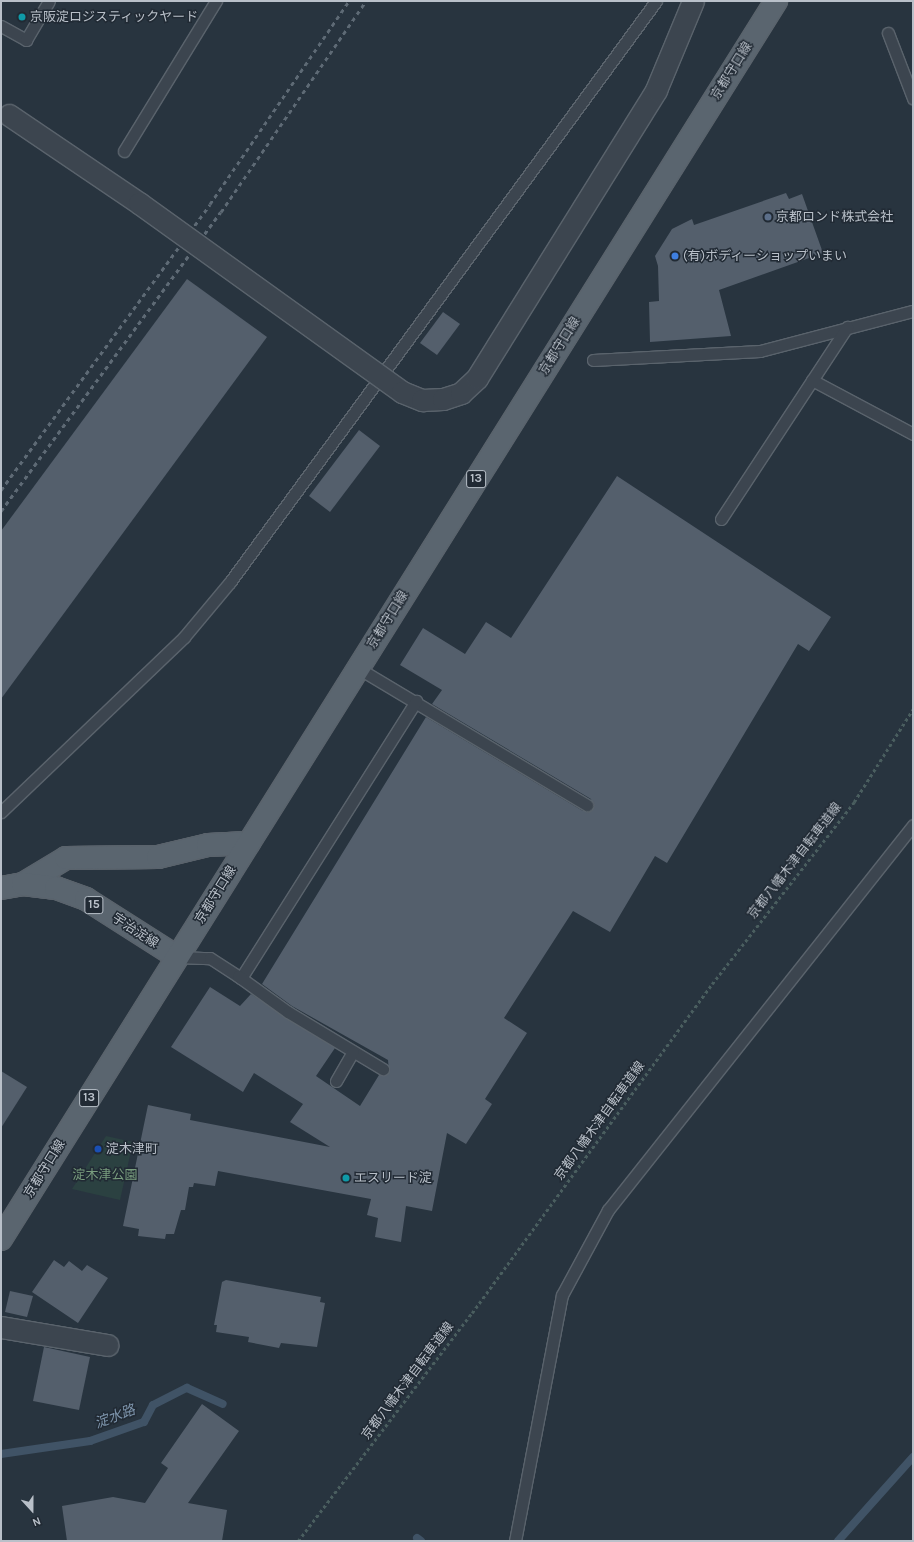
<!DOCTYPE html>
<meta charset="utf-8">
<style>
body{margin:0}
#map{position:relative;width:914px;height:1542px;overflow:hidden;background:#28343f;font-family:Karla,"Noto Sans JP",sans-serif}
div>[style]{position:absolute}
.green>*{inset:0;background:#2b4141}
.stream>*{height:8px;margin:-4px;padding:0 4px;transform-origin:4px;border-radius:4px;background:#405366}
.building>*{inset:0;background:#545f6c}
.path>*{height:2.5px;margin-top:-1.25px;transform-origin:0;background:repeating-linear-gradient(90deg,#4a5e5f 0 3px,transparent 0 6px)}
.roads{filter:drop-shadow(1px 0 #5a636c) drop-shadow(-1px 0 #5a636c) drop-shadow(0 1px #5a636c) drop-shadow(0 -1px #5a636c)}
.lane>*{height:11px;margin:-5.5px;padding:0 5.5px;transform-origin:5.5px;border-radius:5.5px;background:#3c454f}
.street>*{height:21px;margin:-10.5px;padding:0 10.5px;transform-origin:10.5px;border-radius:10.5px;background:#3c454f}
.primary>*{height:22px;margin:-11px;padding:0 11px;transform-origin:11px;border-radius:11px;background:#5a656f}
.rail>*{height:3px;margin-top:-1.5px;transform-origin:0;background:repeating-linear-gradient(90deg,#5e6a75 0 4px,transparent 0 8px)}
.bridges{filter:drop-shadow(1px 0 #5a636c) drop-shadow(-1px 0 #5a636c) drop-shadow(0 1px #5a636c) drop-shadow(0 -1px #5a636c)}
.street-bridge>*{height:21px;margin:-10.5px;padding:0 10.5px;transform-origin:10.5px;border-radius:10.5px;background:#3c454f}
.dots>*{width:11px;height:11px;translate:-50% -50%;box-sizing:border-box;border:2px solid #212a34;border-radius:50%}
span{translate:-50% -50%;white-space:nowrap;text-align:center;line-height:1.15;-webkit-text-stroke:3px #212a34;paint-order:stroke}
.shield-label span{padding:1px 3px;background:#212a34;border:1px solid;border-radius:3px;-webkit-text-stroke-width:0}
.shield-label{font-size:12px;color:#b9c0c9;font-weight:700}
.poi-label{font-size:13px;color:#b9c0c9}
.left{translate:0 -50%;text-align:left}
.street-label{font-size:13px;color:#b9c0c9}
.park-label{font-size:13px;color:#799d7e}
.water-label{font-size:14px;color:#7c93aa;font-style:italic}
.frame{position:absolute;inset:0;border:2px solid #b9c0c9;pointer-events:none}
.north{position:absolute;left:12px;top:1490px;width:40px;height:40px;-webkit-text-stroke:3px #212a34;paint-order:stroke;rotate:159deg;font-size:11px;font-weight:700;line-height:16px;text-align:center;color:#b9c0c9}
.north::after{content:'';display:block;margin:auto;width:14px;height:18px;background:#b9c0c9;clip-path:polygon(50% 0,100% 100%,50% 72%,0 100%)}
</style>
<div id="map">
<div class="green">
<div style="clip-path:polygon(106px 1136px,133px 1142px,120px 1200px,72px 1189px)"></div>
</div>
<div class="stream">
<div style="left:1px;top:1454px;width:90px;rotate:-8.3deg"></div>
<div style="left:90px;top:1441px;width:57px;rotate:-19.4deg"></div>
<div style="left:144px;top:1422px;width:19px;rotate:-62deg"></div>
<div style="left:153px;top:1405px;width:38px;rotate:-27deg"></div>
<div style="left:187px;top:1388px;width:39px;rotate:24deg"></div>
<div style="left:417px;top:1538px;width:5px;rotate:37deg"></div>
<div style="left:838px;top:1541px;width:113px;rotate:-48.2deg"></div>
</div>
<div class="building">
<div style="clip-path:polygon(786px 193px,789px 199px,802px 194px,823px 253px,719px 290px,731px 336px,650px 342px,649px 302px,659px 301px,658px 266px,655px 256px,672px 229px,692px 219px,694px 225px)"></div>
<div style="clip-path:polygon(187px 279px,267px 337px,1px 699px,1px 531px)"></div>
<div style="clip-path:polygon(443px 312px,460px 324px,437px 355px,420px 343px)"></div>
<div style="clip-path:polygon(359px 430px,380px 446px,330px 512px,309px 496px)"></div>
<div style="clip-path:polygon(617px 476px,831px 617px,809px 651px,798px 644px,667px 863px,655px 856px,610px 932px,573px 911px,504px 1018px,527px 1033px,485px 1099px,492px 1104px,466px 1144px,447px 1133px,432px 1211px,406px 1206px,401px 1242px,375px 1237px,378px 1218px,367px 1215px,371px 1199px,218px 1171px,215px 1186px,194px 1183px,193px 1187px,189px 1187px,185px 1210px,181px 1210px,174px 1234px,166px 1234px,165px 1239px,138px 1236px,139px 1229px,123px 1226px,148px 1105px,191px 1114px,190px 1120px,330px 1147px,290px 1122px,303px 1104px,254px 1073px,243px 1092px,171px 1047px,210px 987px,240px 1006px,251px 994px,335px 1048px,316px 1076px,360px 1106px,379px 1075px,389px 1072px,388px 1060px,292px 1006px,262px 984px,426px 717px,583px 811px,593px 809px,591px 799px,432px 704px,442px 690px,400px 665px,423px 628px,465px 654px,486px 622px,511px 638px)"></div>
<div style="clip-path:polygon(1px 1071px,27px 1087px,1px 1128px)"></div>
<div style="clip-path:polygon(54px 1260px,64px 1267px,69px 1261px,82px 1271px,87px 1265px,108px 1278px,78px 1323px,32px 1292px)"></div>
<div style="clip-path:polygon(226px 1280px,321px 1297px,320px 1302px,325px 1303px,317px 1347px,281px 1343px,279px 1348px,248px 1342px,249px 1337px,216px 1332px,217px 1325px,214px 1325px,222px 1282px)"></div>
<div style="clip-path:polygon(10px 1291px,33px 1296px,27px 1317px,5px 1312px)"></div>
<div style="clip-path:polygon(44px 1347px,90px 1357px,79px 1410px,33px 1401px)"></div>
<div style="clip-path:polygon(202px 1404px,239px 1431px,188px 1503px,227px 1510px,222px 1541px,67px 1541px,62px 1506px,113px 1497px,145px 1503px,168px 1468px,161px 1463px)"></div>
</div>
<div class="path">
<div style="left:298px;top:1541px;width:287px;rotate:-52.7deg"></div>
<div style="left:472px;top:1313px;width:407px;rotate:-53.9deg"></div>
<div style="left:712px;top:984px;width:231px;rotate:-52deg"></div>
<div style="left:854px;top:802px;width:110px;rotate:-57.6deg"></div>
</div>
<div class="roads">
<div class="lane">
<div style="left:1px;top:26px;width:29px;rotate:29deg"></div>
<div style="left:26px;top:40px;width:45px;rotate:-59.5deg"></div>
<div style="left:888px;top:33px;width:70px;rotate:69deg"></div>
<div style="left:124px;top:151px;width:176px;rotate:-58.5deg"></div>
<div style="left:593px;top:360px;width:167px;rotate:-3.1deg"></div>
<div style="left:760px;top:351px;width:158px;rotate:-14.7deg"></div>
<div style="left:812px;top:380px;width:115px;rotate:28.1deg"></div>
<div style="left:721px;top:519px;width:230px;rotate:-56.7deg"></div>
<div style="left:358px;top:668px;width:267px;rotate:30.9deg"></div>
<div style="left:1px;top:812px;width:253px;rotate:-43.7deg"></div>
<div style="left:184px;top:637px;width:72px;rotate:-50.1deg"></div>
<div style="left:230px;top:582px;width:720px;rotate:-53.75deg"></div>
<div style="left:177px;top:957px;width:33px;rotate:2deg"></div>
<div style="left:210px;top:958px;width:37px;rotate:33deg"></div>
<div style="left:241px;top:978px;width:328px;rotate:-57.7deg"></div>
<div style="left:238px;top:976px;width:62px;rotate:35.8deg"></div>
<div style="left:288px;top:1012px;width:111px;rotate:31deg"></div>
<div style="left:336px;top:1081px;width:34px;rotate:-60deg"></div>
<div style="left:515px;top:1541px;width:250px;rotate:-79.2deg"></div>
<div style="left:562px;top:1295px;width:97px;rotate:-61.6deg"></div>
<div style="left:608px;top:1210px;width:491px;rotate:-51.6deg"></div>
</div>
<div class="street">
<div style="left:1px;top:1327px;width:108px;rotate:9.6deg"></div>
</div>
<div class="primary">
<div style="left:23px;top:884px;width:50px;rotate:-31.2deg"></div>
<div style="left:66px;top:858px;width:92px;rotate:-0.6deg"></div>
<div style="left:158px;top:857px;width:51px;rotate:-13.5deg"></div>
<div style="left:208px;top:845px;width:41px;rotate:-2.8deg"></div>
<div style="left:1px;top:888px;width:22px;rotate:-10deg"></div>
<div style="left:23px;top:884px;width:33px;rotate:7deg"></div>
<div style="left:56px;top:888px;width:32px;rotate:20deg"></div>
<div style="left:86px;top:899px;width:108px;rotate:32.5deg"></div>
<div style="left:1px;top:1239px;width:1461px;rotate:-57.95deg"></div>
</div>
</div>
<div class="rail">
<div style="left:1px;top:490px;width:354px;rotate:-53.8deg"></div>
<div style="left:210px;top:204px;width:246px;rotate:-55.6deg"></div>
<div style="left:1px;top:511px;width:371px;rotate:-53.7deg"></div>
<div style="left:221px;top:212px;width:256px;rotate:-55.5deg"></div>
</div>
<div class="bridges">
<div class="street-bridge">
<div style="left:9px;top:115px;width:157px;rotate:34.1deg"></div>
<div style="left:139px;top:203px;width:324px;rotate:35.7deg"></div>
<div style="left:402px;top:392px;width:22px;rotate:22deg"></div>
<div style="left:422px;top:400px;width:21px;rotate:-3deg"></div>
<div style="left:443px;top:399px;width:19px;rotate:-18deg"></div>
<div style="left:461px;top:393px;width:22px;rotate:-43deg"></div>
<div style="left:477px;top:378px;width:339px;rotate:-58.1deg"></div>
<div style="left:656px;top:90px;width:96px;rotate:-67.4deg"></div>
</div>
</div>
<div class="dots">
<div style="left:22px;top:17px;background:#0f9aa8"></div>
<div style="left:768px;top:217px;background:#5c6f8a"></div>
<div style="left:675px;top:256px;background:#3f7fe0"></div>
<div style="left:98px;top:1149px;background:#1a4fb4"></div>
<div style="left:346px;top:1178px;background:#0f9aa8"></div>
</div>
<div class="shield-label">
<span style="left:476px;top:479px">13</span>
<span style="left:94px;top:905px">15</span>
<span style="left:89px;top:1098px">13</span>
</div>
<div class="poi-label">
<span class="left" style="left:30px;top:17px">京阪淀ロジスティックヤード</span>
<span class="left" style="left:776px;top:217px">京都ロンド株式会社</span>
<span class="left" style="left:683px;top:256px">(有)ボディーショップいまい</span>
<span class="left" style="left:106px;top:1149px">淀木津町</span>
<span class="left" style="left:354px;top:1178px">エスリード淀</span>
</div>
<div class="street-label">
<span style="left:732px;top:71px;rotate:-58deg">京都守口線</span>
<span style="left:560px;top:346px;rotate:-58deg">京都守口線</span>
<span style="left:388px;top:620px;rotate:-58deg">京都守口線</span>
<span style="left:795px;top:861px;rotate:-52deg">京都八幡木津自転車道線</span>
<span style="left:216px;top:895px;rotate:-58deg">京都守口線</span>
<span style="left:135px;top:931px;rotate:33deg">宇治淀線</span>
<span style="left:600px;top:1121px;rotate:-54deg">京都八幡木津自転車道線</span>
<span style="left:45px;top:1169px;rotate:-58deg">京都守口線</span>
<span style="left:408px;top:1381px;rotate:-53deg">京都八幡木津自転車道線</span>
</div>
<div class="park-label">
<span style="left:105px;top:1175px">淀木津公園</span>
</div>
<div class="water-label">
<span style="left:115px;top:1417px;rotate:-21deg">淀水路</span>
</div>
<div class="frame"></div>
<div class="north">N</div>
</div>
